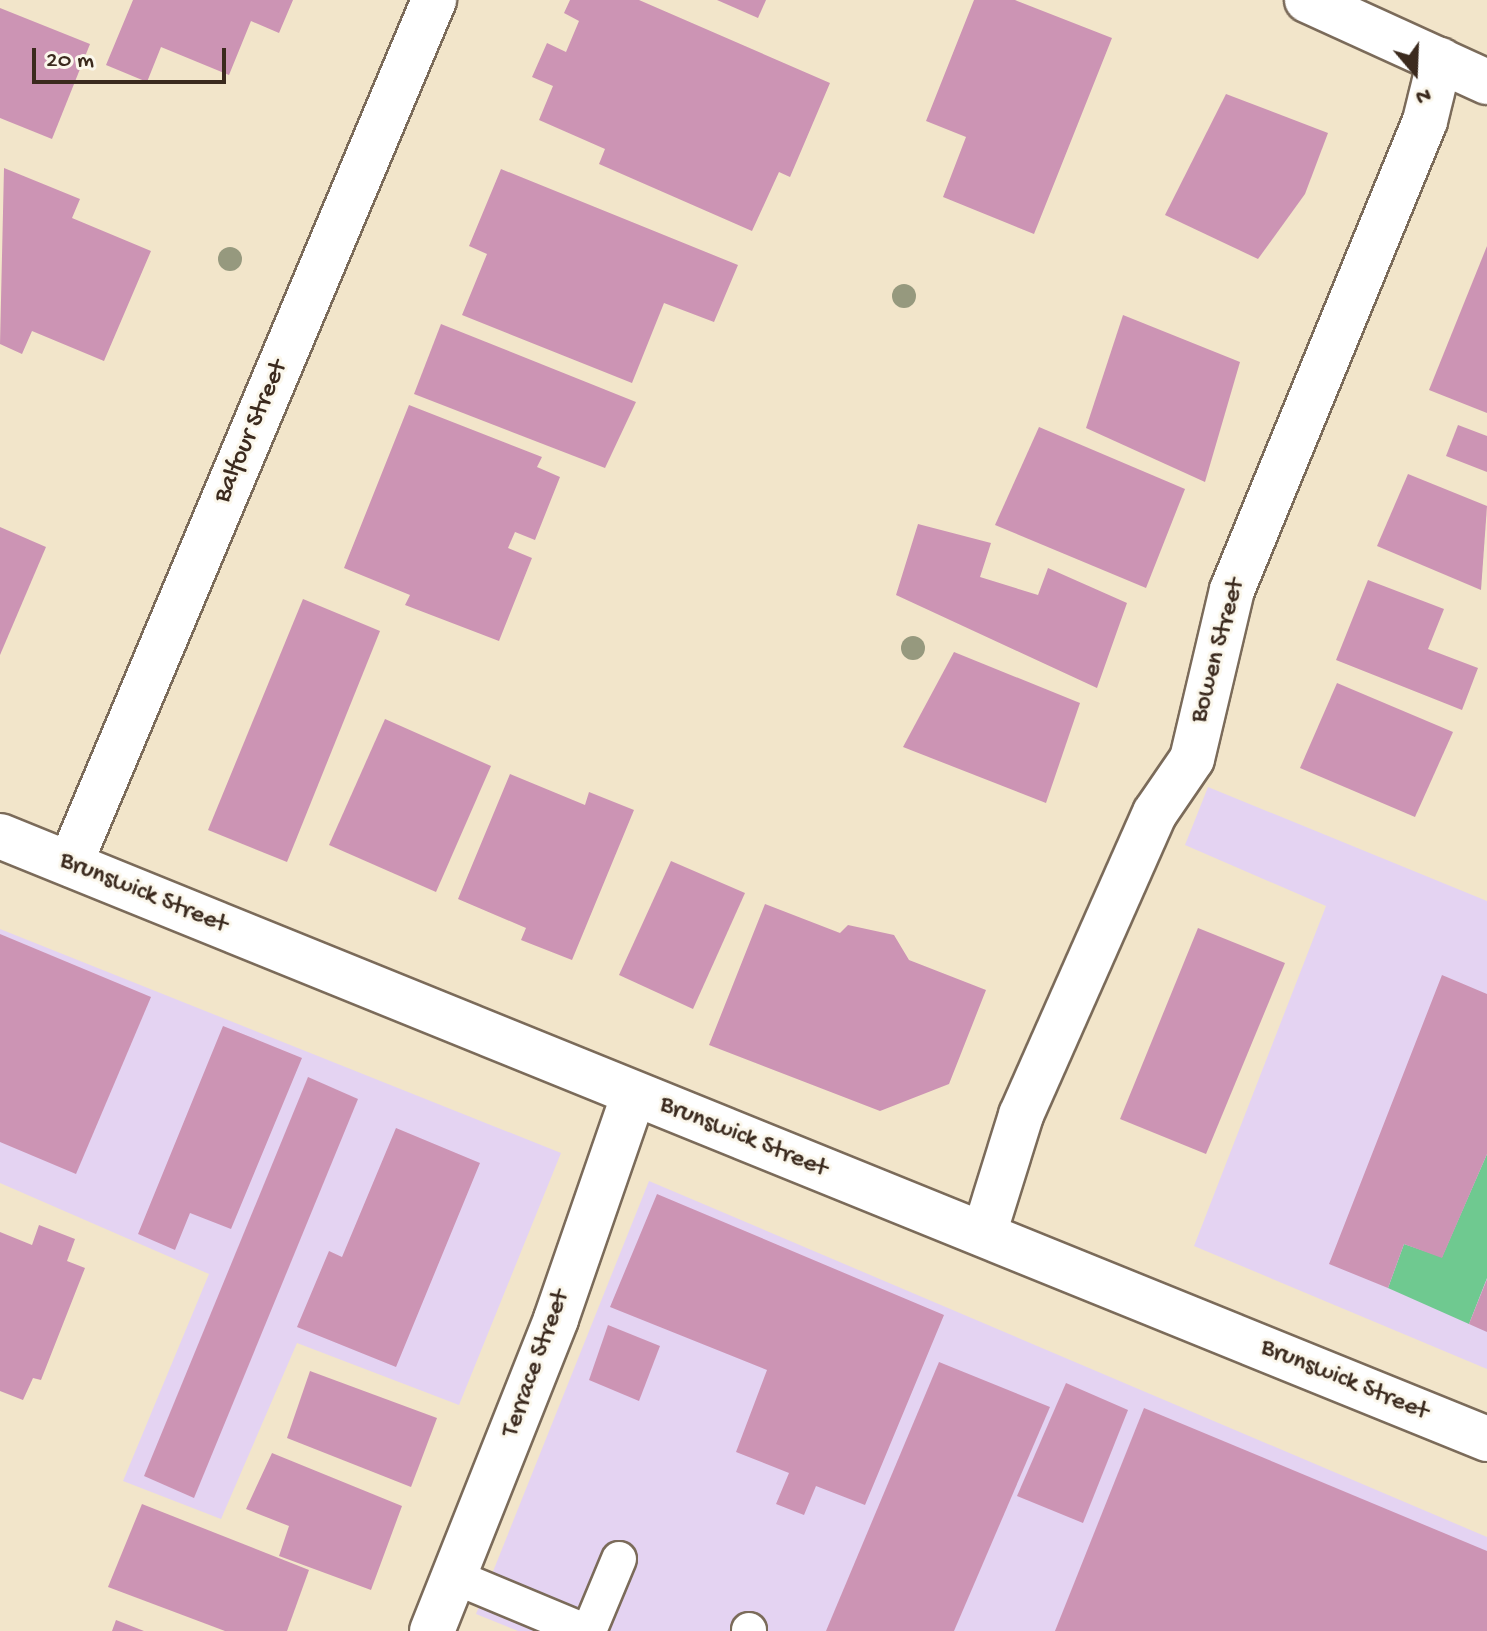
<!DOCTYPE html>
<style>
body{margin:0}
#map{position:relative;width:1487px;height:1631px;overflow:hidden;background:#f2e5ca;font-family:"Gochi Hand",sans-serif}
div>[style]{position:absolute}
.built>*{inset:0;background:#e4d3f2}
.green>*{inset:0;background:#6fc990}
.building>*{inset:0;background:#cc94b4}
.roads{filter:drop-shadow(2px 0 #7b6b5a) drop-shadow(-2px 0 #7b6b5a) drop-shadow(0 2px #7b6b5a) drop-shadow(0 -2px #7b6b5a)}
.lane>*{height:34px;margin:-17px;padding:0 17px;transform-origin:17px;border-radius:17px;background:#fff}
.street>*{height:44px;margin:-22px;padding:0 22px;transform-origin:22px;border-radius:22px;background:#fff}
.secondary>*{height:44px;margin:-22px;padding:0 22px;transform-origin:22px;border-radius:22px;background:#fff}
.trees>*{width:24px;height:24px;margin:-12px;border-radius:50%;background:#96997e}
span{translate:-50% -50%;white-space:nowrap;text-align:center;line-height:1.15;-webkit-text-stroke:6px #fbf7ec;paint-order:stroke}
.street-label{font-size:26px;color:#3b2a1e}
.north{position:absolute;left:1375px;top:32px;width:80px;height:80px;-webkit-text-stroke:6px #fbf7ec;paint-order:stroke;rotate:161deg;font-size:22px;font-weight:700;line-height:32px;text-align:center;color:#3b2a1e}
.north::after{content:'';display:block;margin:auto;width:28px;height:36px;background:#3b2a1e;clip-path:polygon(50% 0,100% 100%,50% 72%,0 100%)}
.scale{position:absolute;left:32px;top:48px;width:194px;height:36px;box-sizing:border-box;border:4px solid #3b2a1e;border-top:0;padding-left:10px;font-size:24px;line-height:28px;white-space:nowrap;color:#3b2a1e;-webkit-text-stroke:6px #fbf7ec;paint-order:stroke}
</style>
<div id="map">
<div class="built">
<div style="clip-path:polygon(1208px 787px,1487px 901px,1487px 1369px,1194px 1246px,1326px 906px,1185px 845px)"></div>
<div style="clip-path:polygon(0 929px,561px 1153px,459px 1405px,297px 1343px,221px 1519px,123px 1481px,209px 1274px,0 1183px)"></div>
<div style="clip-path:polygon(649px 1181px,1487px 1537px,1487px 1631px,518px 1631px,476px 1614px)"></div>
</div>
<div class="green">
<div style="clip-path:polygon(1487px 1154px,1487px 1278px,1469px 1324px,1388px 1288px,1404px 1244px,1442px 1257px)"></div>
</div>
<div class="building">
<div style="clip-path:polygon(133px 0,293px 0,279px 33px,251px 21px,229px 75px,161px 47px,147px 82px,106px 65px)"></div>
<div style="clip-path:polygon(570px 0,639px 0,830px 83px,790px 177px,779px 172px,752px 231px,599px 164px,605px 149px,539px 120px,553px 86px,532px 77px,547px 43px,566px 52px,579px 21px,564px 13px)"></div>
<div style="clip-path:polygon(717px 0,766px 0,758px 18px)"></div>
<div style="clip-path:polygon(974px 0,1015px 0,1112px 38px,1034px 234px,943px 197px,966px 137px,926px 121px)"></div>
<div style="clip-path:polygon(0 8px,90px 44px,52px 139px,0 118px)"></div>
<div style="clip-path:polygon(1226px 94px,1328px 133px,1305px 194px,1258px 259px,1165px 215px)"></div>
<div style="clip-path:polygon(4px 168px,80px 199px,72px 218px,151px 251px,104px 361px,32px 331px,22px 354px,0 344px)"></div>
<div style="clip-path:polygon(501px 169px,738px 265px,714px 322px,664px 303px,632px 383px,462px 315px,487px 254px,469px 246px)"></div>
<div style="clip-path:polygon(1487px 246px,1487px 413px,1429px 390px)"></div>
<div style="clip-path:polygon(1123px 315px,1240px 362px,1205px 482px,1086px 428px)"></div>
<div style="clip-path:polygon(441px 324px,636px 402px,605px 468px,414px 394px)"></div>
<div style="clip-path:polygon(409px 405px,542px 457px,537px 467px,560px 477px,535px 540px,515px 532px,508px 548px,532px 558px,499px 641px,405px 605px,410px 595px,344px 568px)"></div>
<div style="clip-path:polygon(1458px 425px,1487px 436px,1487px 472px,1446px 456px)"></div>
<div style="clip-path:polygon(1039px 427px,1185px 489px,1146px 588px,995px 525px)"></div>
<div style="clip-path:polygon(1408px 474px,1487px 506px,1481px 590px,1377px 546px)"></div>
<div style="clip-path:polygon(918px 524px,991px 543px,980px 577px,1038px 595px,1048px 568px,1127px 603px,1097px 688px,896px 595px)"></div>
<div style="clip-path:polygon(0 527px,46px 547px,0 655px)"></div>
<div style="clip-path:polygon(1368px 580px,1444px 609px,1428px 649px,1478px 668px,1462px 710px,1336px 660px)"></div>
<div style="clip-path:polygon(303px 599px,380px 631px,287px 862px,208px 830px)"></div>
<div style="clip-path:polygon(954px 652px,1080px 703px,1046px 803px,903px 747px)"></div>
<div style="clip-path:polygon(1337px 683px,1453px 732px,1415px 817px,1300px 768px)"></div>
<div style="clip-path:polygon(385px 719px,491px 766px,436px 892px,329px 845px)"></div>
<div style="clip-path:polygon(510px 774px,585px 805px,589px 792px,634px 810px,572px 960px,521px 940px,526px 928px,458px 899px)"></div>
<div style="clip-path:polygon(671px 861px,745px 893px,693px 1009px,619px 975px)"></div>
<div style="clip-path:polygon(765px 904px,840px 933px,848px 925px,894px 935px,909px 960px,986px 990px,949px 1084px,880px 1111px,709px 1045px)"></div>
<div style="clip-path:polygon(1198px 928px,1285px 963px,1206px 1154px,1120px 1119px)"></div>
<div style="clip-path:polygon(0 934px,151px 997px,76px 1174px,0 1142px)"></div>
<div style="clip-path:polygon(1442px 975px,1487px 994px,1487px 1154px,1442px 1258px,1404px 1244px,1388px 1288px,1329px 1264px)"></div>
<div style="clip-path:polygon(223px 1026px,302px 1058px,231px 1229px,190px 1213px,175px 1250px,138px 1234px)"></div>
<div style="clip-path:polygon(308px 1077px,358px 1099px,194px 1498px,144px 1476px)"></div>
<div style="clip-path:polygon(396px 1128px,480px 1163px,396px 1367px,297px 1327px,329px 1251px,342px 1257px)"></div>
<div style="clip-path:polygon(657px 1194px,944px 1315px,865px 1505px,816px 1486px,804px 1515px,776px 1504px,789px 1473px,736px 1452px,767px 1370px,610px 1307px)"></div>
<div style="clip-path:polygon(39px 1225px,75px 1239px,67px 1261px,85px 1268px,41px 1380px,33px 1378px,23px 1400px,0 1391px,0 1232px,32px 1245px)"></div>
<div style="clip-path:polygon(1487px 1279px,1487px 1332px,1469px 1324px)"></div>
<div style="clip-path:polygon(608px 1325px,660px 1346px,639px 1401px,589px 1380px)"></div>
<div style="clip-path:polygon(939px 1362px,1050px 1407px,954px 1631px,826px 1631px)"></div>
<div style="clip-path:polygon(310px 1371px,437px 1418px,411px 1487px,287px 1438px)"></div>
<div style="clip-path:polygon(1066px 1383px,1128px 1410px,1083px 1523px,1017px 1496px)"></div>
<div style="clip-path:polygon(1144px 1408px,1487px 1551px,1487px 1631px,1055px 1631px)"></div>
<div style="clip-path:polygon(272px 1453px,402px 1506px,371px 1590px,279px 1556px,289px 1526px,246px 1509px)"></div>
<div style="clip-path:polygon(142px 1504px,309px 1570px,287px 1631px,225px 1631px,108px 1587px)"></div>
<div style="clip-path:polygon(116px 1620px,144px 1631px,112px 1631px)"></div>
</div>
<div class="roads">
<div class="lane">
<div style="left:455px;top:1577px;width:141px;rotate:22.6deg"></div>
<div style="left:589px;top:1631px;width:78px;rotate:-67.4deg"></div>
<div style="left:749px;top:1631px;width:1px;rotate:-90deg"></div>
</div>
<div class="street">
<div style="left:1307px;top:0;width:198px;rotate:24.5deg"></div>
<div style="left:70px;top:864px;width:938px;rotate:-67.15deg"></div>
<div style="left:984px;top:1234px;width:125px;rotate:-72.7deg"></div>
<div style="left:1021px;top:1115px;width:330px;rotate:-66.1deg"></div>
<div style="left:1155px;top:813px;width:65px;rotate:-55.6deg"></div>
<div style="left:1192px;top:759px;width:174px;rotate:-76.7deg"></div>
<div style="left:1232px;top:590px;width:507px;rotate:-67.63deg"></div>
<div style="left:1425px;top:121px;width:63px;rotate:-76.2deg"></div>
<div style="left:432px;top:1631px;width:336px;rotate:-68.3deg"></div>
<div style="left:556px;top:1319px;width:238px;rotate:-70.9deg"></div>
</div>
<div class="secondary">
<div style="left:0;top:836px;width:1605px;rotate:22.07deg"></div>
</div>
</div>
<div class="trees">
<div style="left:230px;top:259px"></div>
<div style="left:904px;top:296px"></div>
<div style="left:913px;top:648px"></div>
</div>
<div class="street-label">
<span style="left:252px;top:432px;rotate:-67deg">Balfour Street</span>
<span style="left:1219px;top:651px;rotate:-75deg">Bowen Street</span>
<span style="left:143px;top:894px;rotate:22deg">Brunswick Street</span>
<span style="left:743px;top:1138px;rotate:22deg">Brunswick Street</span>
<span style="left:537px;top:1364px;rotate:-70deg">Terrace Street</span>
<span style="left:1344px;top:1381px;rotate:22deg">Brunswick Street</span>
</div>
<div class="north">N</div>
<div class="scale">20 m</div>
</div>
